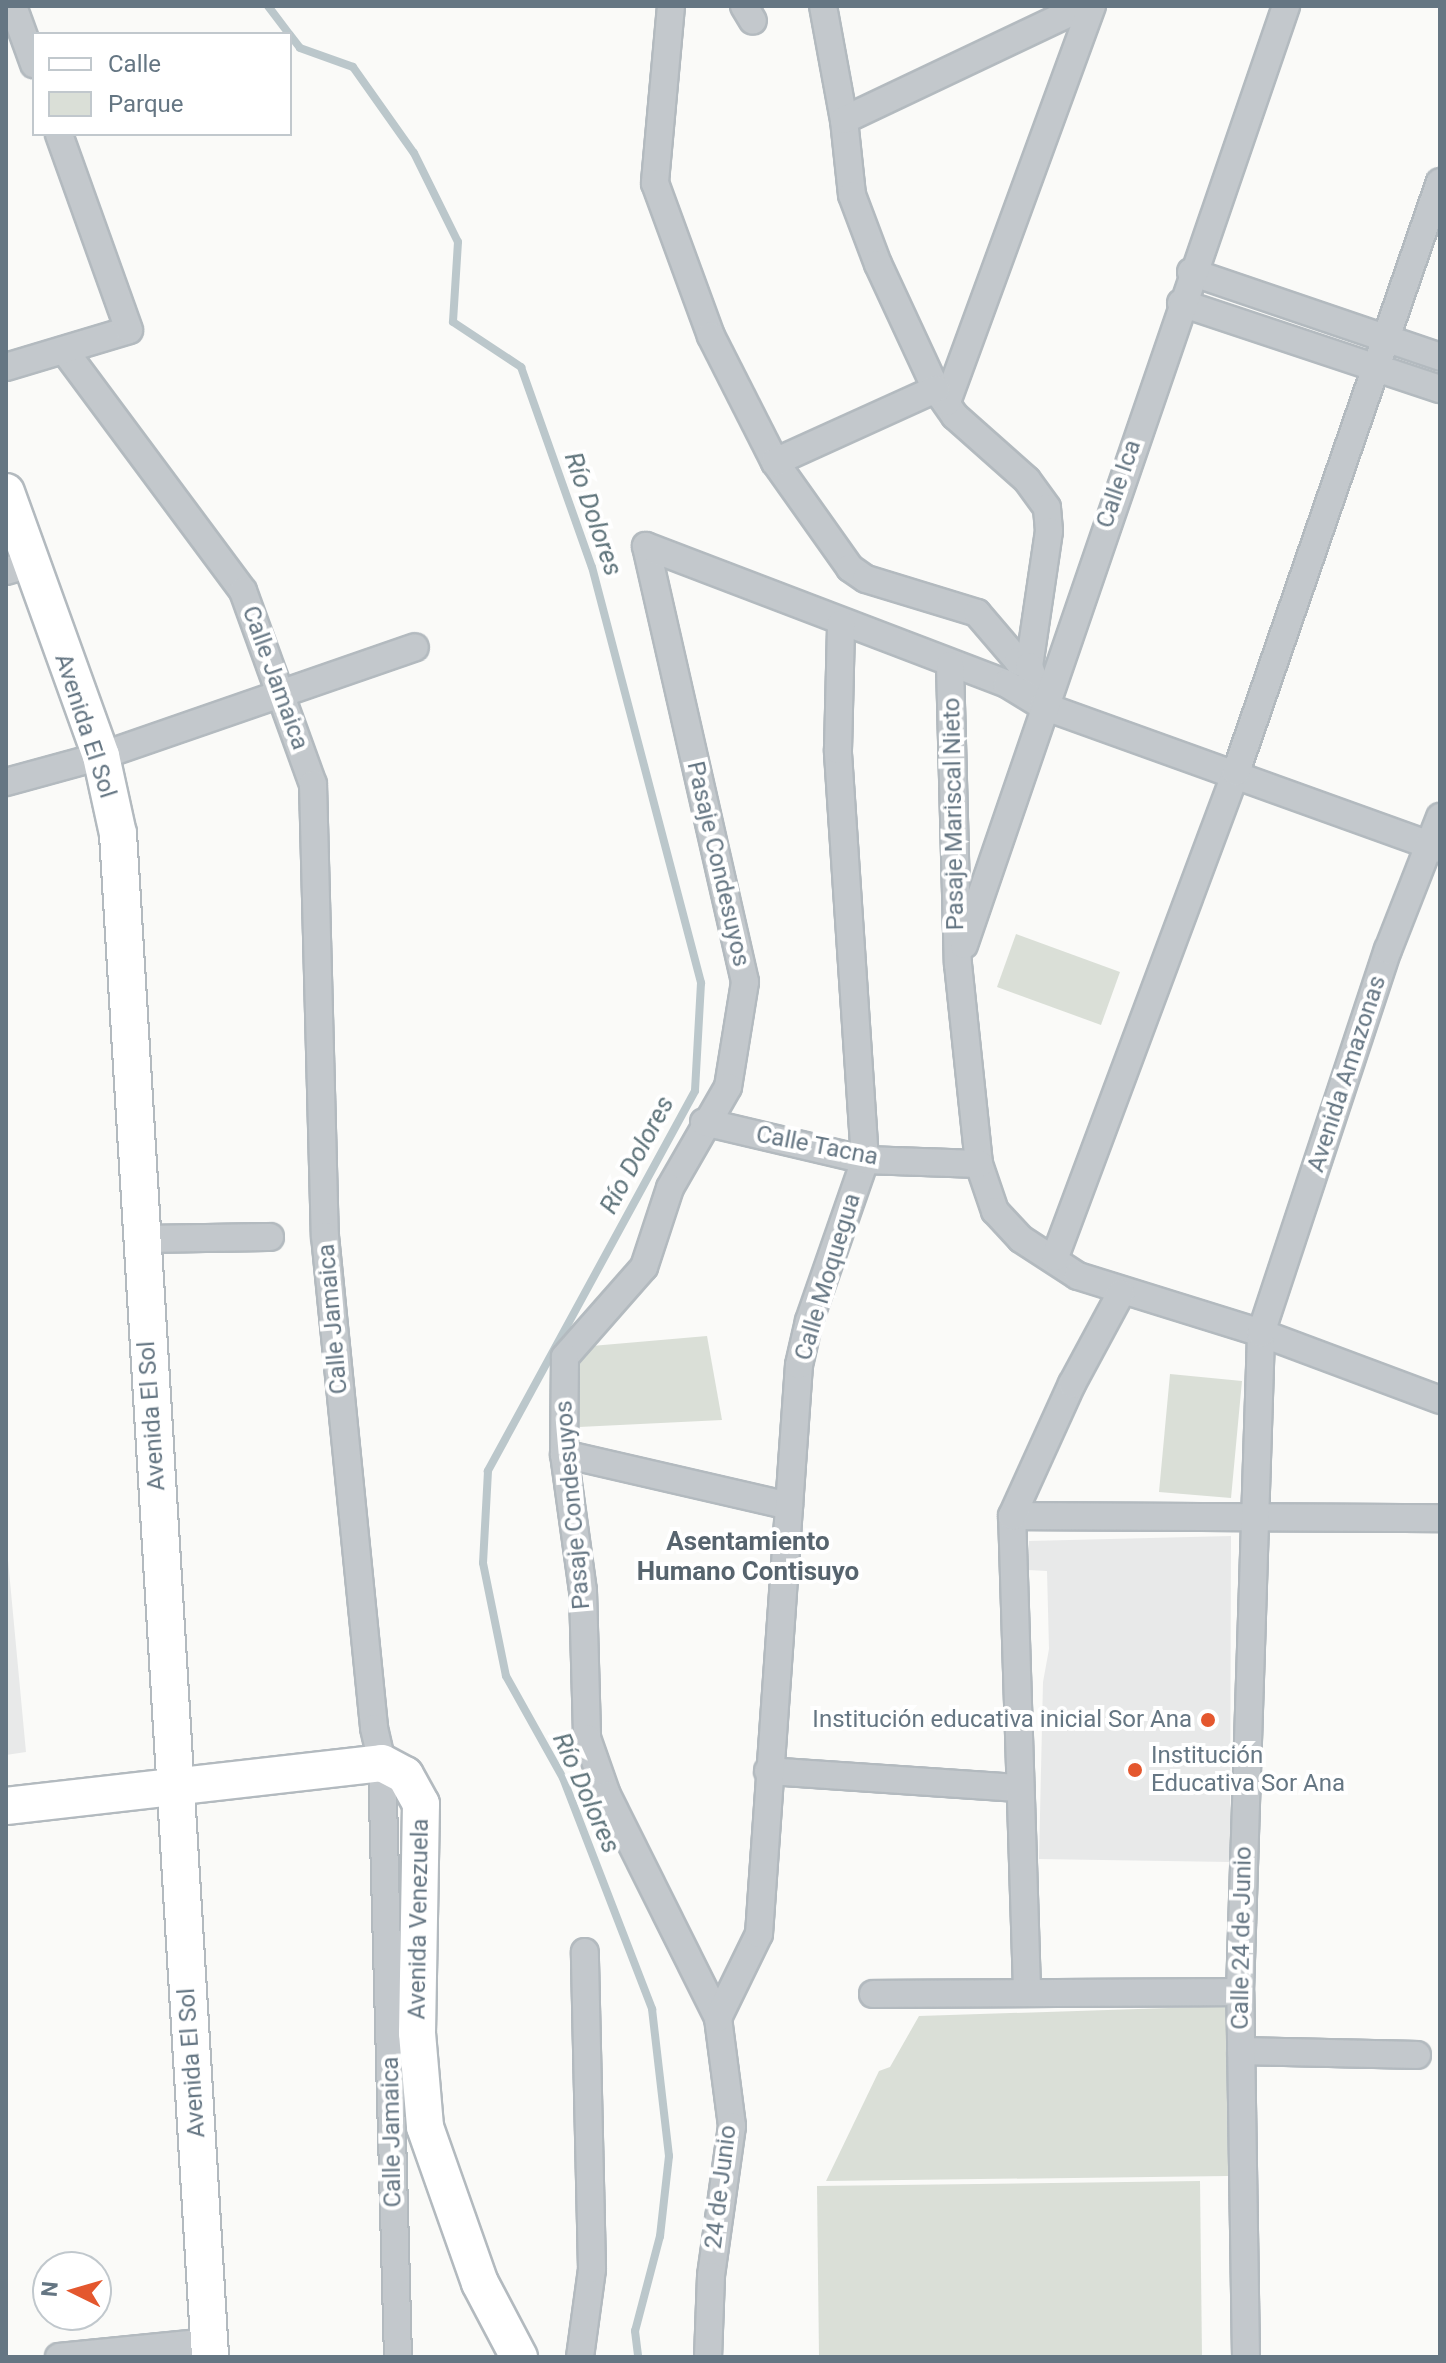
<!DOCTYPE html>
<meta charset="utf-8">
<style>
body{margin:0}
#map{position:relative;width:1446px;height:2363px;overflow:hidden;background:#fafaf8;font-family:Roboto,sans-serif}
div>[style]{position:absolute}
.built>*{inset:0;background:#e8e9e9}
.green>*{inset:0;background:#dadfd7}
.stream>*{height:8px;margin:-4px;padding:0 4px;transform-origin:4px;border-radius:4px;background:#bbc7cb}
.roads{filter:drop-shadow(2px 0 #b3babf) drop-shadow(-2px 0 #b3babf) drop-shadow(0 2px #b3babf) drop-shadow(0 -2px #b3babf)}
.street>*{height:26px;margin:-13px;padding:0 13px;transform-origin:13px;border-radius:13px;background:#c3c8cc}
.secondary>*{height:36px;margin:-18px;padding:0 18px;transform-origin:18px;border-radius:18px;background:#fff}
.dots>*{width:22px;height:22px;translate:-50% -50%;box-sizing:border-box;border:4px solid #fff;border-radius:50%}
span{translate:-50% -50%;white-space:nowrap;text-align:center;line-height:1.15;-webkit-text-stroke:8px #fff;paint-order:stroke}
.street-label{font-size:24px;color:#657683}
.poi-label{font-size:24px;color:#657683}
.right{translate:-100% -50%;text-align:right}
.left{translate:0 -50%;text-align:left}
.water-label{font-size:26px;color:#60757c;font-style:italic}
.neighbourhood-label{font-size:26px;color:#57646e;font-weight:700}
.frame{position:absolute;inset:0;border:8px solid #657683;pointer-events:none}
.legend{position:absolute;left:32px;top:32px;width:260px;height:104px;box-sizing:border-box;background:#fff;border:2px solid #c1c8cd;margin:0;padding:10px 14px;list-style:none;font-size:24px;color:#657683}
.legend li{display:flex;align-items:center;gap:16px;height:40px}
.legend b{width:40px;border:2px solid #c1c8cd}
.north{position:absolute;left:32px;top:2251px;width:80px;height:80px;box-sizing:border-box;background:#fff;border:2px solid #c1c8cd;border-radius:50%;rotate:275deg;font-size:22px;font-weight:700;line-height:32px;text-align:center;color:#657683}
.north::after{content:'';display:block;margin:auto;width:28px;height:36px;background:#e4572e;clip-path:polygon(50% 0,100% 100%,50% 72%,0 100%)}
</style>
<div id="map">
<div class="built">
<div style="clip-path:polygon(1231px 1536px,1230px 1862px,1039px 1859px,1043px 1682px,1049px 1649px,1047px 1571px,1028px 1570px,1029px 1541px)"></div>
<div style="clip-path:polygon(6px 1539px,26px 1752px,6px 1755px)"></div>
</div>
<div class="green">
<div style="clip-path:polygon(1016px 934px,1120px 972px,1101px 1025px,997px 987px)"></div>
<div style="clip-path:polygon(707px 1336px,722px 1420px,579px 1427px,572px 1357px,580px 1347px)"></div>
<div style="clip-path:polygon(1170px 1374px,1242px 1381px,1231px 1498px,1159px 1492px)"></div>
<div style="clip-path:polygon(1230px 2006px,1228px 2176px,826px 2181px,879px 2071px,890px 2067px,919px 2016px)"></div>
<div style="clip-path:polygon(1200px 2181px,1202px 2357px,819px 2357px,817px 2186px)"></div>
</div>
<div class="stream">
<div style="left:268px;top:6px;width:35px;rotate:53deg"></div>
<div style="left:290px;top:35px;width:16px;rotate:52deg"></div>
<div style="left:300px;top:48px;width:56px;rotate:19.7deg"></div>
<div style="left:353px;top:67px;width:105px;rotate:54.7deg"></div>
<div style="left:414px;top:153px;width:99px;rotate:63.7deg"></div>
<div style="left:458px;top:242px;width:80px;rotate:93.6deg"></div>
<div style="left:453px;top:322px;width:82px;rotate:33.5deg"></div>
<div style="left:521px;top:367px;width:212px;rotate:70.5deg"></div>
<div style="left:592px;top:567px;width:430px;rotate:75.3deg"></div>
<div style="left:701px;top:983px;width:108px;rotate:93.2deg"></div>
<div style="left:695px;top:1091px;width:433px;rotate:118.6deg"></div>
<div style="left:488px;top:1471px;width:92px;rotate:93.1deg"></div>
<div style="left:483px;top:1563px;width:115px;rotate:78.5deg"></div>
<div style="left:506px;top:1676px;width:117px;rotate:60.8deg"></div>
<div style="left:563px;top:1778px;width:248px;rotate:68.9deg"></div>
<div style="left:652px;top:2009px;width:148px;rotate:83.4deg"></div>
<div style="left:669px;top:2156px;width:81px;rotate:96.4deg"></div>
<div style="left:660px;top:2236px;width:98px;rotate:104.7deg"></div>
<div style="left:635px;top:2331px;width:26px;rotate:83deg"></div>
</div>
<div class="roads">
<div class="street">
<div style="left:13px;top:6px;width:62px;rotate:70.1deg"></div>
<div style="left:671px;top:6px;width:178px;rotate:95.2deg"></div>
<div style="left:655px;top:183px;width:163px;rotate:69.9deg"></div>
<div style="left:711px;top:336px;width:141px;rotate:63.1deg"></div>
<div style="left:775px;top:462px;width:130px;rotate:54.7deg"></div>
<div style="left:850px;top:568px;width:19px;rotate:35deg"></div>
<div style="left:866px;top:579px;width:116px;rotate:17deg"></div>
<div style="left:977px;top:613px;width:63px;rotate:49.5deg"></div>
<div style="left:1018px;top:661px;width:12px;rotate:24deg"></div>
<div style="left:744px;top:6px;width:17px;rotate:59deg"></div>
<div style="left:823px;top:6px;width:116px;rotate:79.6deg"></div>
<div style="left:844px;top:120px;width:75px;rotate:83.9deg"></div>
<div style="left:852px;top:195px;width:74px;rotate:69.4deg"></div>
<div style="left:878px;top:264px;width:138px;rotate:65.1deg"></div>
<div style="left:936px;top:389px;width:33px;rotate:55deg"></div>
<div style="left:955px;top:416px;width:96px;rotate:41.6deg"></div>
<div style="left:1027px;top:480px;width:34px;rotate:54deg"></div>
<div style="left:1047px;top:508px;width:23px;rotate:85deg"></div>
<div style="left:1049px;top:531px;width:136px;rotate:98.4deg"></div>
<div style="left:1029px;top:666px;width:15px;rotate:70deg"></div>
<div style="left:844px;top:120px;width:266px;rotate:-25.4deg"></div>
<div style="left:1191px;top:272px;width:263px;rotate:18.8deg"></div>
<div style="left:1181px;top:303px;width:273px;rotate:18.4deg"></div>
<div style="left:64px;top:350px;width:300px;rotate:53.4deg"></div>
<div style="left:243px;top:591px;width:205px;rotate:70.1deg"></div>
<div style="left:313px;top:784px;width:452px;rotate:88.5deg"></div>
<div style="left:325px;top:1236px;width:494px;rotate:84.3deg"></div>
<div style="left:374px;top:1728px;width:36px;rotate:77deg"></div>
<div style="left:382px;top:1763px;width:594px;rotate:88.46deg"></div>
<div style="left:6px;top:367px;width:128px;rotate:-16.7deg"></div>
<div style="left:129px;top:330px;width:208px;rotate:-109.7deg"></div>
<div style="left:947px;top:402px;width:422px;rotate:-69.9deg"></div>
<div style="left:775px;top:462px;width:177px;rotate:-24.4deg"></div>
<div style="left:646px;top:546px;width:447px;rotate:77.2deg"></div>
<div style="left:745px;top:982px;width:106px;rotate:99.2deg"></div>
<div style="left:728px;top:1087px;width:116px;rotate:119.9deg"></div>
<div style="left:670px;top:1188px;width:83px;rotate:108.2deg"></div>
<div style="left:644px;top:1267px;width:120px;rotate:131.3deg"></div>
<div style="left:565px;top:1357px;width:97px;rotate:90.6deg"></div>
<div style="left:564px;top:1454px;width:138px;rotate:82.1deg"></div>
<div style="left:583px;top:1591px;width:147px;rotate:88.4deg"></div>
<div style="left:587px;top:1738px;width:60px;rotate:70.7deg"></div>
<div style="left:607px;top:1795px;width:249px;rotate:63.5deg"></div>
<div style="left:718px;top:2018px;width:109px;rotate:82.6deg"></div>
<div style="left:732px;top:2126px;width:151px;rotate:98deg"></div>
<div style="left:711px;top:2276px;width:81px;rotate:92.1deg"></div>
<div style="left:646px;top:546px;width:386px;rotate:20.9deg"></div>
<div style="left:1007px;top:684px;width:42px;rotate:31.4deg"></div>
<div style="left:1043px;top:706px;width:422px;rotate:19.8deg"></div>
<div style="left:6px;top:571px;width:25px;rotate:-16deg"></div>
<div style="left:950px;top:665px;width:299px;rotate:88.5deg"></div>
<div style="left:958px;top:964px;width:201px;rotate:84deg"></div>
<div style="left:979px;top:1164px;width:50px;rotate:71.2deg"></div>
<div style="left:995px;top:1211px;width:38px;rotate:47deg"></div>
<div style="left:1021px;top:1239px;width:68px;rotate:33deg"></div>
<div style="left:1078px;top:1276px;width:192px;rotate:17.3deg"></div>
<div style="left:1261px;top:1333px;width:191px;rotate:20.5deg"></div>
<div style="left:6px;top:782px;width:98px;rotate:-15.3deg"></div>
<div style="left:101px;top:756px;width:332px;rotate:-19.1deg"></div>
<div style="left:964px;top:945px;width:993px;rotate:-71.07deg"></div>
<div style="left:704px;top:1122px;width:165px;rotate:13.3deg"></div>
<div style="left:865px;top:1160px;width:114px;rotate:2deg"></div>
<div style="left:141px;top:1239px;width:129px;rotate:-0.9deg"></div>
<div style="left:1055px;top:1257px;width:518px;rotate:-69.53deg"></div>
<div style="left:1236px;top:772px;width:624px;rotate:-70.93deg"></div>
<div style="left:564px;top:1454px;width:231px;rotate:13deg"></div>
<div style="left:1012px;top:1516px;width:428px;rotate:0.3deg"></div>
<div style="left:768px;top:1771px;width:252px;rotate:3.9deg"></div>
<div style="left:1027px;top:1990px;width:474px;rotate:-91.8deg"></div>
<div style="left:1012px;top:1516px;width:145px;rotate:-65.6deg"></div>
<div style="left:1072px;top:1384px;width:103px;rotate:-61.7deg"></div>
<div style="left:873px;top:1994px;width:367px;rotate:-0.3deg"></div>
<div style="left:718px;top:2018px;width:93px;rotate:-64deg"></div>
<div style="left:759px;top:1934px;width:570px;rotate:-85.98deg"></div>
<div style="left:799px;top:1365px;width:45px;rotate:-77.2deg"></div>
<div style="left:809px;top:1321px;width:170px;rotate:-70.8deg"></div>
<div style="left:865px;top:1160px;width:411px;rotate:-93.8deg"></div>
<div style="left:838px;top:750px;width:126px;rotate:-88.6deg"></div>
<div style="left:1241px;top:2051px;width:176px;rotate:1.3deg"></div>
<div style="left:59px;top:2357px;width:151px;rotate:-5.7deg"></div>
<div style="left:580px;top:2357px;width:89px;rotate:-82.2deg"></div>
<div style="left:592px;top:2269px;width:317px;rotate:-91.3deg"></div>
<div style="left:1246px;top:2357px;width:365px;rotate:-90.9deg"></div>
<div style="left:1240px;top:1992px;width:659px;rotate:-88.17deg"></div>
<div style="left:1261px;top:1333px;width:404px;rotate:-71.7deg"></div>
<div style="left:1388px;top:950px;width:143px;rotate:-68.6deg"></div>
</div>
<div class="secondary">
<div style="left:6px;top:492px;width:281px;rotate:70.2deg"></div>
<div style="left:101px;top:756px;width:80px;rotate:77.7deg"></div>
<div style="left:118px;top:834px;width:1526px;rotate:86.54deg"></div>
<div style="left:6px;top:1806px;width:378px;rotate:-6.5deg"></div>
<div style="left:382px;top:1763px;width:26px;rotate:28deg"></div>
<div style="left:405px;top:1775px;width:33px;rotate:61deg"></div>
<div style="left:421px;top:1804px;width:229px;rotate:91deg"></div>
<div style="left:417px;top:2033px;width:94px;rotate:85.1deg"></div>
<div style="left:425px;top:2127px;width:165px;rotate:70.6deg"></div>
<div style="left:480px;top:2283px;width:84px;rotate:62.2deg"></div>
</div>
</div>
<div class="dots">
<div style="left:1208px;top:1720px;background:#e4572e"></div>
<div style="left:1135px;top:1770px;background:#e4572e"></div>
</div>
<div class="street-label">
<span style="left:1119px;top:484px;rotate:-71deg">Calle Ica</span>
<span style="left:275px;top:678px;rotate:70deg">Calle Jamaica</span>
<span style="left:85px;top:726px;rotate:72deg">Avenida El Sol</span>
<span style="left:954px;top:814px;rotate:-91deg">Pasaje Mariscal Nieto</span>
<span style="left:718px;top:864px;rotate:77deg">Pasaje Condesuyos</span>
<span style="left:1347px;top:1074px;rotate:-72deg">Avenida Amazonas</span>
<span style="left:817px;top:1146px;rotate:11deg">Calle Tacna</span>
<span style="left:828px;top:1277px;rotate:-73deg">Calle Moquegua</span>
<span style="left:333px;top:1319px;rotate:-95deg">Calle Jamaica</span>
<span style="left:152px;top:1416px;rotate:-94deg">Avenida El Sol</span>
<span style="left:573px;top:1505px;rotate:-95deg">Pasaje Condesuyos</span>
<span style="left:419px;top:1919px;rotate:-89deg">Avenida Venezuela</span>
<span style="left:1242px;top:1938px;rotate:-89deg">Calle 24 de Junio</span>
<span style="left:192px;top:2063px;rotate:-94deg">Avenida El Sol</span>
<span style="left:392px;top:2132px;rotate:-91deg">Calle Jamaica</span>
<span style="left:721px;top:2187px;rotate:-83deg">24 de Junio</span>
</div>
<div class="poi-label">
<span class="right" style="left:1192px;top:1720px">Institución educativa inicial Sor Ana</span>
<span class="left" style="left:1151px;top:1770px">Institución<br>Educativa Sor Ana</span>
</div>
<div class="water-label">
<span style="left:593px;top:514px;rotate:71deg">Río Dolores</span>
<span style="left:637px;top:1155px;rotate:-62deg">Río Dolores</span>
<span style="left:586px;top:1793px;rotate:66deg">Río Dolores</span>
</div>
<div class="neighbourhood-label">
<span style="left:748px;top:1557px">Asentamiento<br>Humano Contisuyo</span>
</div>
<div class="frame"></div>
<ul class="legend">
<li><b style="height:10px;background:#fff"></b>Calle</li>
<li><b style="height:22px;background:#dadfd7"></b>Parque</li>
</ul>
<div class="north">N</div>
</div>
